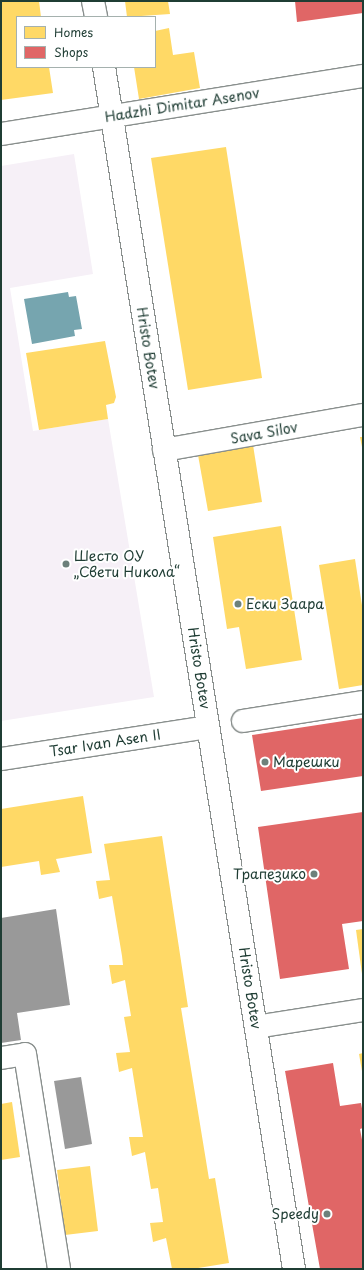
<!DOCTYPE html>
<meta charset="utf-8">
<style>
body{margin:0}
#map{position:relative;width:364px;height:1270px;overflow:hidden;background:#fff;font-family:"Playpen Sans",sans-serif}
div>[style]{position:absolute}
.built>*{inset:0;background:#f6f0f7}
.homes>*{inset:0;background:#ffd966}
.shops>*{inset:0;background:#e06666}
.public>*{inset:0;background:#76a5af}
.industry>*{inset:0;background:#999}
.roads{filter:drop-shadow(1px 0 #898f8d) drop-shadow(-1px 0 #898f8d) drop-shadow(0 1px #898f8d) drop-shadow(0 -1px #898f8d)}
.minor>*{height:22px;margin:-11px;padding:0 11px;transform-origin:11px;border-radius:11px;background:#fff}
.tertiary>*{height:22px;margin:-11px;padding:0 11px;transform-origin:11px;border-radius:11px;background:#fff}
.dots>*{width:11px;height:11px;translate:-50% -50%;box-sizing:border-box;border:2px solid #fff;border-radius:50%}
span{translate:-50% -50%;white-space:nowrap;text-align:center;line-height:1.15;-webkit-text-stroke:4px #fff;paint-order:stroke}
.street-label{font-size:14px;color:#1f3d34}
.poi-label{font-size:14px;color:#1f3d34}
.left{translate:0 -50%;text-align:left}
.right{translate:-100% -50%;text-align:right}
.frame{position:absolute;inset:0;border:2px solid #1f3d34;pointer-events:none}
.legend{position:absolute;left:16px;top:16px;width:140px;height:52px;box-sizing:border-box;background:#fff;border:1px solid #a5b1ae;margin:0;padding:5px 7px;list-style:none;font-size:12px;color:#1f3d34}
.legend li{display:flex;align-items:center;gap:8px;height:20px}
.legend b{width:20px;border:1px solid #a5b1ae}
</style>
<div id="map">
<div class="built">
<div style="clip-path:polygon(74px 154px,93px 274px,10px 288px,33px 431px,108px 419px,154px 697px,1px 721px,1px 166px)"></div>
</div>
<div class="homes">
<div style="clip-path:polygon(1px 1px,39px 1px,41px 17px,17px 17px,17px 67px,49px 67px,53px 93px,1px 100px)"></div>
<div style="clip-path:polygon(125px 1px,168px 1px,170px 14px,127px 17px)"></div>
<div style="clip-path:polygon(169px 28px,173px 55px,194px 52px,200px 88px,139px 99px,134px 67px,155px 67px,155px 31px)"></div>
<div style="clip-path:polygon(226px 147px,262px 378px,188px 390px,151px 158px)"></div>
<div style="clip-path:polygon(105px 341px,116px 397px,114px 403px,106px 405px,108px 419px,39px 430px,26px 353px)"></div>
<div style="clip-path:polygon(360px 437px,363px 437px,363px 447px,362px 447px)"></div>
<div style="clip-path:polygon(253px 445px,262px 502px,208px 511px,198px 455px)"></div>
<div style="clip-path:polygon(281px 526px,302px 660px,246px 669px,239px 627px,227px 629px,213px 537px)"></div>
<div style="clip-path:polygon(355px 559px,363px 612px,363px 685px,339px 689px,319px 565px)"></div>
<div style="clip-path:polygon(83px 796px,92px 853px,56px 859px,60px 872px,41px 875px,39px 861px,1px 867px,1px 809px)"></div>
<div style="clip-path:polygon(162px 836px,188px 1007px,181px 1008px,209px 1179px,215px 1178px,229px 1263px,192px 1269px,172px 1269px,166px 1238px,153px 1242px,150px 1223px,163px 1222px,158px 1188px,151px 1189px,145px 1152px,132px 1156px,129px 1137px,143px 1137px,132px 1068px,119px 1072px,116px 1053px,130px 1052px,124px 1017px,131px 1016px,125px 980px,112px 984px,109px 965px,123px 965px,122px 956px,112px 896px,99px 899px,96px 881px,110px 880px,104px 844px)"></div>
<div style="clip-path:polygon(363px 929px,363px 974px,362px 974px,356px 930px)"></div>
<div style="clip-path:polygon(363px 1053px,363px 1071px,362px 1071px,359px 1054px)"></div>
<div style="clip-path:polygon(12px 1102px,20px 1157px,1px 1160px,1px 1104px)"></div>
<div style="clip-path:polygon(90px 1166px,98px 1231px,65px 1235px,57px 1170px)"></div>
</div>
<div class="shops">
<div style="clip-path:polygon(295px 1px,363px 1px,363px 13px,297px 22px)"></div>
<div style="clip-path:polygon(363px 718px,363px 776px,261px 791px,252px 735px)"></div>
<div style="clip-path:polygon(363px 812px,363px 921px,342px 924px,349px 969px,280px 979px,258px 827px)"></div>
<div style="clip-path:polygon(333px 1063px,340px 1106px,361px 1103px,363px 1114px,363px 1128px,360px 1129px,363px 1145px,363px 1269px,320px 1269px,285px 1071px)"></div>
</div>
<div class="public">
<div style="clip-path:polygon(68px 292px,69px 297px,76px 296px,82px 329px,74px 330px,75px 336px,32px 344px,24px 299px)"></div>
</div>
<div class="industry">
<div style="clip-path:polygon(56px 909px,70px 1005px,17px 1013px,21px 1040px,1px 1043px,1px 918px)"></div>
<div style="clip-path:polygon(81px 1077px,92px 1144px,65px 1149px,54px 1081px)"></div>
</div>
<div class="roads">
<div class="minor">
<div style="left:164px;top:450px;width:202px;rotate:-10deg"></div>
<div style="left:243px;top:721px;width:121px;rotate:-9deg"></div>
<div style="left:1px;top:759px;width:209px;rotate:-8.8deg"></div>
<div style="left:256px;top:1027px;width:108px;rotate:-9deg"></div>
<div style="left:1px;top:1058px;width:24px;rotate:-9deg"></div>
<div style="left:25px;top:1054px;width:218px;rotate:81deg"></div>
</div>
<div class="tertiary">
<div style="left:93px;top:1px;width:16px;rotate:79deg"></div>
<div style="left:104px;top:67px;width:1217px;rotate:81.02deg"></div>
<div style="left:1px;top:134px;width:367px;rotate:-9.1deg"></div>
</div>
</div>
<div class="dots">
<div style="left:66px;top:564px;background:#6d817b"></div>
<div style="left:238px;top:604px;background:#6d817b"></div>
<div style="left:265px;top:762px;background:#6d817b"></div>
<div style="left:314px;top:874px;background:#6d817b"></div>
<div style="left:327px;top:1214px;background:#6d817b"></div>
</div>
<div class="street-label">
<span style="left:182px;top:105px;rotate:-9deg">Hadzhi Dimitar Asenov</span>
<span style="left:148px;top:348px;rotate:81deg">Hristo Botev</span>
<span style="left:264px;top:433px;rotate:-10deg">Sava Silov</span>
<span style="left:199px;top:668px;rotate:81deg">Hristo Botev</span>
<span style="left:105px;top:743px;rotate:-9deg">Tsar Ivan Asen II</span>
<span style="left:250px;top:988px;rotate:81deg">Hristo Botev</span>
</div>
<div class="poi-label">
<span class="left" style="left:74px;top:564px">Шесто ОУ<br>„Свети Никола“</span>
<span class="left" style="left:246px;top:604px">Ески Заара</span>
<span class="left" style="left:273px;top:762px">Марешки</span>
<span class="right" style="left:306px;top:874px">Трапезико</span>
<span class="right" style="left:319px;top:1214px">Speedy</span>
</div>
<div class="frame"></div>
<ul class="legend">
<li><b style="height:11px;background:#ffd966"></b>Homes</li>
<li><b style="height:11px;background:#e06666"></b>Shops</li>
</ul>
</div>
